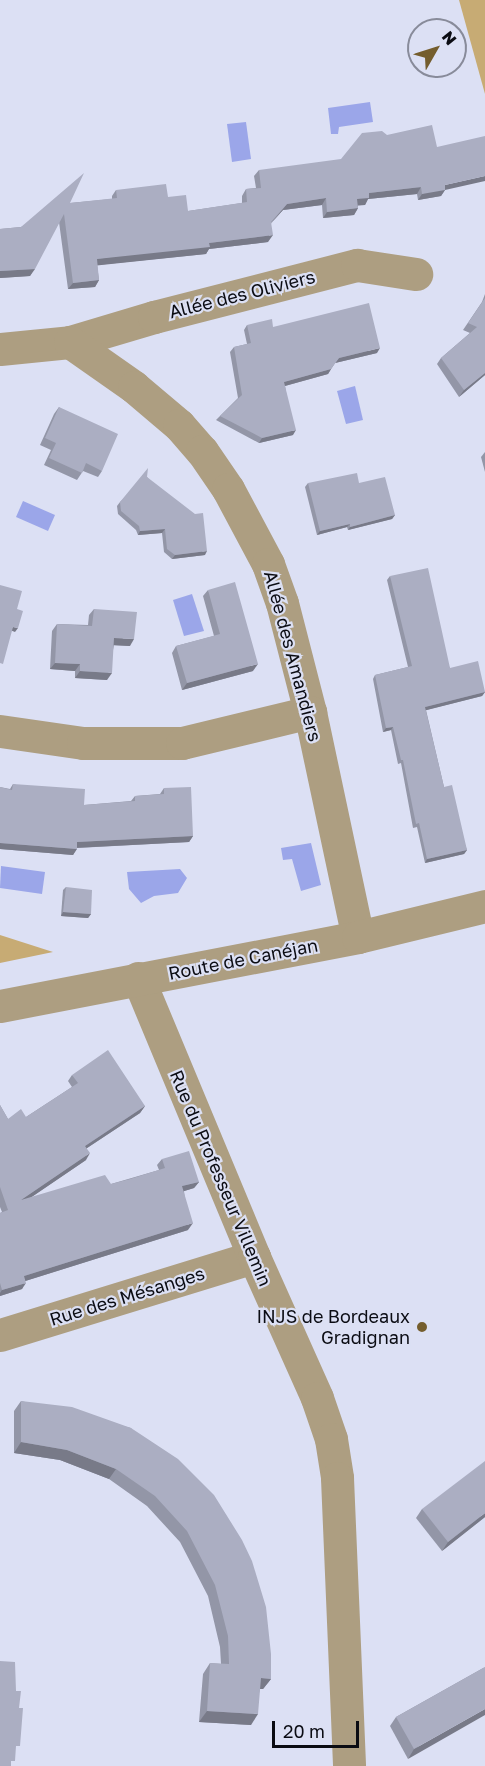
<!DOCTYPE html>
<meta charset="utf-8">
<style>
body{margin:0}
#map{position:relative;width:485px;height:1766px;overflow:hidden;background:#dce0f4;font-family:"Golos Text",sans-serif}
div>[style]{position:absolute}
.green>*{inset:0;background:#c7ab74}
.water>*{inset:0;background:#9ba6e9}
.minor>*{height:33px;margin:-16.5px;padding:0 16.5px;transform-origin:16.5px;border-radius:16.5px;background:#ad9e81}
.tertiary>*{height:33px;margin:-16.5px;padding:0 16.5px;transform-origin:16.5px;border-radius:16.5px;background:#ad9e81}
.wall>*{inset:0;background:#9396a7}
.shaded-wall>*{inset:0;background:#787a88}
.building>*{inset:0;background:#abaec2}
.dots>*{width:16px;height:16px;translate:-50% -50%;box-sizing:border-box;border:3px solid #dce0f4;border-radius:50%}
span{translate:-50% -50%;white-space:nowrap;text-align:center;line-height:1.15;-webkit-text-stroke:4.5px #dce0f4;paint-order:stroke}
.street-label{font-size:18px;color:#0b0c13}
.poi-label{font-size:18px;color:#0b0c13}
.right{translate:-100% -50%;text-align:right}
.north{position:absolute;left:407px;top:18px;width:60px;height:60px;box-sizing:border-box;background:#dce0f4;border:2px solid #888b9a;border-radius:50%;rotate:51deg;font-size:16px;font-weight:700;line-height:24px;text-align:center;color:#0b0c13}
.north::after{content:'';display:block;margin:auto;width:21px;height:27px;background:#745d2d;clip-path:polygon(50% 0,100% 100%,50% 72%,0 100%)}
.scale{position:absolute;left:272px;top:1721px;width:87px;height:27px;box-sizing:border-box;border:3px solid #0b0c13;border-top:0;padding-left:8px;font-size:18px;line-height:21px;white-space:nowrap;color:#0b0c13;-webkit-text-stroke:4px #dce0f4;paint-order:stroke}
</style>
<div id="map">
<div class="green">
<div style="clip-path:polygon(459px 0,485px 0,485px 94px)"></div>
<div style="clip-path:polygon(0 935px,53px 952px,0 963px)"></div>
</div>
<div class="water">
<div style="clip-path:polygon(370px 102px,373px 122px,339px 127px,338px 134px,331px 134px,328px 108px)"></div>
<div style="clip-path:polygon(246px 122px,251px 159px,232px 162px,227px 124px)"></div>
<div style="clip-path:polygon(355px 386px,363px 420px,346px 424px,337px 391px)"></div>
<div style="clip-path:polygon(23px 501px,55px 515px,48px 531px,16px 517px)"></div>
<div style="clip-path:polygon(192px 594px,204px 631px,184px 636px,173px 600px)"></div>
<div style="clip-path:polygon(311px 843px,321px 885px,301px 891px,292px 859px,283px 860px,281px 848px)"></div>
<div style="clip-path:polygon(1px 866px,45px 872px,42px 894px,0 888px)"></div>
<div style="clip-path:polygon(180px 869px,187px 878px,178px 893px,154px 896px,141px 903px,129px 889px,127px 872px)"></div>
</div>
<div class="minor">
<div style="left:70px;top:342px;width:88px;rotate:-16.6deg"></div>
<div style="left:154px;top:317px;width:210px;rotate:-14.4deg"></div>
<div style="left:357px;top:265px;width:60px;rotate:8.7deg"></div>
<div style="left:0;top:349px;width:70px;rotate:-5.7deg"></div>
<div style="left:70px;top:342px;width:78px;rotate:35.1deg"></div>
<div style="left:134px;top:387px;width:59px;rotate:40.2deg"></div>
<div style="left:179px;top:425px;width:35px;rotate:49deg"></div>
<div style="left:202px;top:451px;width:46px;rotate:55.6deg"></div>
<div style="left:228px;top:489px;width:85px;rotate:61.9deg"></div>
<div style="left:268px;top:564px;width:41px;rotate:70.3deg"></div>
<div style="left:282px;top:603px;width:113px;rotate:75.6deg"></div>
<div style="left:310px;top:712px;width:230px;rotate:78deg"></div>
<div style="left:0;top:731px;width:84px;rotate:8.2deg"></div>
<div style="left:83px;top:743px;width:99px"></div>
<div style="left:182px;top:743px;width:132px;rotate:-13.6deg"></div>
<div style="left:0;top:1335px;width:266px;rotate:-17.1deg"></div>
</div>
<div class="tertiary">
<div style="left:138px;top:978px;width:302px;rotate:67.4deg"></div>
<div style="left:254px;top:1257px;width:154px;rotate:65.9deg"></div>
<div style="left:317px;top:1398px;width:43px;rotate:71.1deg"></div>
<div style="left:331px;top:1439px;width:39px;rotate:81deg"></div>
<div style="left:337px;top:1478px;width:288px;rotate:87.6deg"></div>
<div style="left:0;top:1006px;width:365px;rotate:-10.9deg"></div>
<div style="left:358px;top:937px;width:131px;rotate:-13.7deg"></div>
</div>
<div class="wall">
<div style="clip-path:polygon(259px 170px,445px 190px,441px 196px,418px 200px,417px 194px,368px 199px,365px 205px,358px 205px,358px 208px,354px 215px,323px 218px,322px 205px,283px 210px,271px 223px,268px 242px,209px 249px,206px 254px,97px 265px,99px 280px,95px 287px,68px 289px,59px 222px,30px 276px,0 278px,0 229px,21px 227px,70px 203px,112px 199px,112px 196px,116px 190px,168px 197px,188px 211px,242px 203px,242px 196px,246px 189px,256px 188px,254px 176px)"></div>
<div style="clip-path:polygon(485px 294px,485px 375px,459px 397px,437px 364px,441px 358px,470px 333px,463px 330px,482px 302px)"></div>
<div style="clip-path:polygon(247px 325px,273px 327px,377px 353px,335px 363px,328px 374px,285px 386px,293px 435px,259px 443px,216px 420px,238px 398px,230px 352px,234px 347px,247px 344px,244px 330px)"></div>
<div style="clip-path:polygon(59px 407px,102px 471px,98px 477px,83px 471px,77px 480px,44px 465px,51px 450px,40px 445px,54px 414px)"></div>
<div style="clip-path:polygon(485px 452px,485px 472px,481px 457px)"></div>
<div style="clip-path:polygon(147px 477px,205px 555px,172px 559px,164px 552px,162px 533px,138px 535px,136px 530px,118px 514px,117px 506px,120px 502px)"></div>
<div style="clip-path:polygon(308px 483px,395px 515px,392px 519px,348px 530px,347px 527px,317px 535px,305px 487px)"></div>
<div style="clip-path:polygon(390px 576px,450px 668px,485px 692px,482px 696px,426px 710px,444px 787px,467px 850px,464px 854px,425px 863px,417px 827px,413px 828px,401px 763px,398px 764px,391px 730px,383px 732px,373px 679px,375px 675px,408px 667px,387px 580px)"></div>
<div style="clip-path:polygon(208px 590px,253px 671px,182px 690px,172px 653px,176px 646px,214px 636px,203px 596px)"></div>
<div style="clip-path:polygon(94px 609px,130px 646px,114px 645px,107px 680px,75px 678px,75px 671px,50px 669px,52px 631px,57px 624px,88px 625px,89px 615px)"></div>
<div style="clip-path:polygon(13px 784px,84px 805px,131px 801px,135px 796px,160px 794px,164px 788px,193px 836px,189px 842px,77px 848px,73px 855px,0 849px,0 787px,10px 789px)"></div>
<div style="clip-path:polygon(66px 887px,91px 914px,88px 918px,61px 916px,63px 890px)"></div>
<div style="clip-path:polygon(72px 1075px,145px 1106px,140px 1113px,87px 1148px,86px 1160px,30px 1198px,111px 1184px,159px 1170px,157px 1165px,162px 1159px,199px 1182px,194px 1188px,184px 1191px,188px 1230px,25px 1281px,22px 1289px,0 1296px,0 1213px,2px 1212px,0 1207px,0 1105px,8px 1119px,26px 1117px,72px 1087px,68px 1081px)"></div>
<div style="clip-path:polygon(21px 1401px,131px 1428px,271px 1679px,263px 1689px,260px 1689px,251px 1725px,199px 1722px,203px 1674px,210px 1663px,221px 1664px,220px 1647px,208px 1596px,180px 1542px,147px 1506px,109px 1479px,60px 1460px,14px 1453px,14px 1411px)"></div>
<div style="clip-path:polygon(422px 1509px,485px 1517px,442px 1551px,416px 1518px)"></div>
<div style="clip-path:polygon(485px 1667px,408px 1759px,390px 1726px,396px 1717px)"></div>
</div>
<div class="shaded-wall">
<div style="clip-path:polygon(485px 176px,485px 181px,445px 190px,441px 196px,418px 200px,422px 194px,445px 185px)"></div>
<div style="clip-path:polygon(421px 187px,417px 194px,368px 199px,365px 205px,353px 206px,357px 199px,369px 193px)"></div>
<div style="clip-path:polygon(326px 198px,322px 205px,283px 210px,267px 228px,287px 204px)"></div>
<div style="clip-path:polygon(358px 208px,354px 215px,323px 218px,327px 212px)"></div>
<div style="clip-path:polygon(273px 235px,268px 242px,209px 249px,206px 254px,92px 266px,97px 259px,209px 243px)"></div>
<div style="clip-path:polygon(35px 269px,30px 276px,0 278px,0 271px)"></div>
<div style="clip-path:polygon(99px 280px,95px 287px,68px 289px,73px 283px)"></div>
<div style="clip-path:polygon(380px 348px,377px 353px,335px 363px,339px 358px)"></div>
<div style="clip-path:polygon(331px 369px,328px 374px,281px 387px,284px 382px)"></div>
<div style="clip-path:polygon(485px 373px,485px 375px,459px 397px,464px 390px)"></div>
<div style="clip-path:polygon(296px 430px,293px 435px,259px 443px,262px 438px)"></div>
<div style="clip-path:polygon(395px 515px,392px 519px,348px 530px,350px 527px)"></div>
<div style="clip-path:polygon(350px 524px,347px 527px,317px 535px,320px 531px)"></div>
<div style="clip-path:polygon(165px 529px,162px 533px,138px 535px,140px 531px)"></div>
<div style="clip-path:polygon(207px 551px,205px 555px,172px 559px,175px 555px)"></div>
<div style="clip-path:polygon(13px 627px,18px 628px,15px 632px,10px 630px)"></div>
<div style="clip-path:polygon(114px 638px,134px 639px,130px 646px,109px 645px)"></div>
<div style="clip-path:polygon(55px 663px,80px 664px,75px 671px,50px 669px)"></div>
<div style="clip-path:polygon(258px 664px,253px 671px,182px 690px,187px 683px)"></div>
<div style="clip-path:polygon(80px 671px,112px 673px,107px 680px,75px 678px)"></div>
<div style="clip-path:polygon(485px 692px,482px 696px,423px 711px,425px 707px)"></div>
<div style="clip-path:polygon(393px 727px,391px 730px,383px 732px,386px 728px)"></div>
<div style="clip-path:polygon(193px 836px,189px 842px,73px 848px,77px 842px)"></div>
<div style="clip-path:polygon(0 843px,77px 849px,73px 855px,0 849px)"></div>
<div style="clip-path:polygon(467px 850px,464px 854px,425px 863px,427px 859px)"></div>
<div style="clip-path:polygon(63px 912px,91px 914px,88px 918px,61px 916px)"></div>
<div style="clip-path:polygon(145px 1106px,140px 1113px,81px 1152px,85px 1146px)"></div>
<div style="clip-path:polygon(90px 1153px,86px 1160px,17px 1207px,21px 1200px)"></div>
<div style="clip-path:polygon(199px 1182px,194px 1188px,178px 1193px,182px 1186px)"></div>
<div style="clip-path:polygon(193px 1223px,188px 1230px,19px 1283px,24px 1276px)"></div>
<div style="clip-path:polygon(26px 1283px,22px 1289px,0 1296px,0 1293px,2px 1290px)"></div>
<div style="clip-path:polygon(21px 1442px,67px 1450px,116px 1469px,109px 1479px,60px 1460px,14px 1453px)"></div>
<div style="clip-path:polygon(485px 1513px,485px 1517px,442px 1551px,448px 1542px)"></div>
<div style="clip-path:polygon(261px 1678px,271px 1679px,263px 1689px,254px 1689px)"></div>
<div style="clip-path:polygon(485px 1709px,485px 1715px,408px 1759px,414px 1749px)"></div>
<div style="clip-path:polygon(207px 1711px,258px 1714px,251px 1725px,199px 1722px)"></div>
</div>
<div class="building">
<div style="clip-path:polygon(432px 125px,437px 147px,485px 136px,485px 176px,445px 185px,445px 190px,422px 194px,421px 187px,369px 193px,369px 198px,357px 199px,358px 208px,327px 212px,326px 198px,287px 204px,271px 222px,273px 235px,209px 243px,210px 247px,97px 259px,99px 280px,73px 283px,64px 214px,35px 269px,0 271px,0 229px,21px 227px,84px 173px,70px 203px,117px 198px,116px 190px,166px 184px,168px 197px,186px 195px,188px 211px,247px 202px,246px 189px,261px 188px,259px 170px,341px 159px,362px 133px,382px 131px,387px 135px)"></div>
<div style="clip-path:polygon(485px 298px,485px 373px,464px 390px,441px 358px,477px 327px,468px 323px)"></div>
<div style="clip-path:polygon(369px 303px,380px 348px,339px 358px,331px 369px,284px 382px,296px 430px,262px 438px,220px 416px,242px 395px,234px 347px,251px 343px,247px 325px,272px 319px,273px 327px)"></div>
<div style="clip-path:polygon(59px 407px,118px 434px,102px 471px,86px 463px,82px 473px,49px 458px,56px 443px,45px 438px)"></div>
<div style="clip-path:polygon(148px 468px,147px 477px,195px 514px,203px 513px,207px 551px,175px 555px,167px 549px,165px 529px,140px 531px,139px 526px,121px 511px,120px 502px)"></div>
<div style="clip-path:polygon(357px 473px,359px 483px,385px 477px,395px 515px,350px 527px,350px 524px,320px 531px,308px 483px)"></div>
<div style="clip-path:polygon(428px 568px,450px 668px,478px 661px,485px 692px,425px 707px,444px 787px,452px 785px,467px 850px,427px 859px,419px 823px,416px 824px,403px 760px,401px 760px,393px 727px,386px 728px,375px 675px,412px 666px,390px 576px)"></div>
<div style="clip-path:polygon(235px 582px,258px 664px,187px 683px,176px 646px,220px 634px,208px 590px)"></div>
<div style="clip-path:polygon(0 585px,22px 591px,17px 609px,23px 611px,18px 628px,13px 627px,3px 664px,0 663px)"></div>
<div style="clip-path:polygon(94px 609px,137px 612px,134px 639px,114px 638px,112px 673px,80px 671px,80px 664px,55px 663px,57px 624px,92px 626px)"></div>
<div style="clip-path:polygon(13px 784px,85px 789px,84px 805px,135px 801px,135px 796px,164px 794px,164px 788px,191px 787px,193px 836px,77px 842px,77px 849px,0 843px,0 787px,12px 790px)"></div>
<div style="clip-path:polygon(66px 887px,92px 890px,91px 914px,63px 912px)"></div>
<div style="clip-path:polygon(108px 1050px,145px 1106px,85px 1146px,90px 1153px,21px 1200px,105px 1175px,111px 1184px,130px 1179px,165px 1168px,162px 1159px,189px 1151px,199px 1182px,182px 1186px,193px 1223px,24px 1276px,26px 1283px,2px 1290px,0 1283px,0 1213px,8px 1210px,0 1187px,0 1105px,8px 1119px,21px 1109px,26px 1117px,78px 1083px,72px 1075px)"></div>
<div style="clip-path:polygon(21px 1401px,72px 1407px,131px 1428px,178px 1459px,214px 1495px,242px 1540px,252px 1561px,266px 1607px,271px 1654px,271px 1679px,261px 1678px,258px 1714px,207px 1711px,210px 1663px,229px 1664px,228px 1636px,215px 1585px,187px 1531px,155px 1496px,116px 1469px,67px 1450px,21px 1442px)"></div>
<div style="clip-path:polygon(485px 1461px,485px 1513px,448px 1542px,422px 1509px)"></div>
<div style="clip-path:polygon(0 1661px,15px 1662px,16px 1691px,21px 1691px,19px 1708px,23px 1708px,20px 1746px,16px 1746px,15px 1761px,11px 1761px,11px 1766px,0 1766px)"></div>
<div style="clip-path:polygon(485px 1667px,485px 1709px,414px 1749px,396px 1717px)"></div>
</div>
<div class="dots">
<div style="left:422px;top:1327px;background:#745d2d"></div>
</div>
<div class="street-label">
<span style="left:242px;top:294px;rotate:-14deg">Allée des Oliviers</span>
<span style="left:293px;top:656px;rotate:75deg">Allée des Amandiers</span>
<span style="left:243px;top:959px;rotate:-11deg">Route de Canéjan</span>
<span style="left:221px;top:1178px;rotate:67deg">Rue du Professeur Villemin</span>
<span style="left:127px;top:1296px;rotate:-17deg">Rue des Mésanges</span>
</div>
<div class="poi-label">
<span class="right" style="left:410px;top:1327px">INJS de Bordeaux<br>Gradignan</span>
</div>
<div class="north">N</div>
<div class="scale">20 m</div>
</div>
